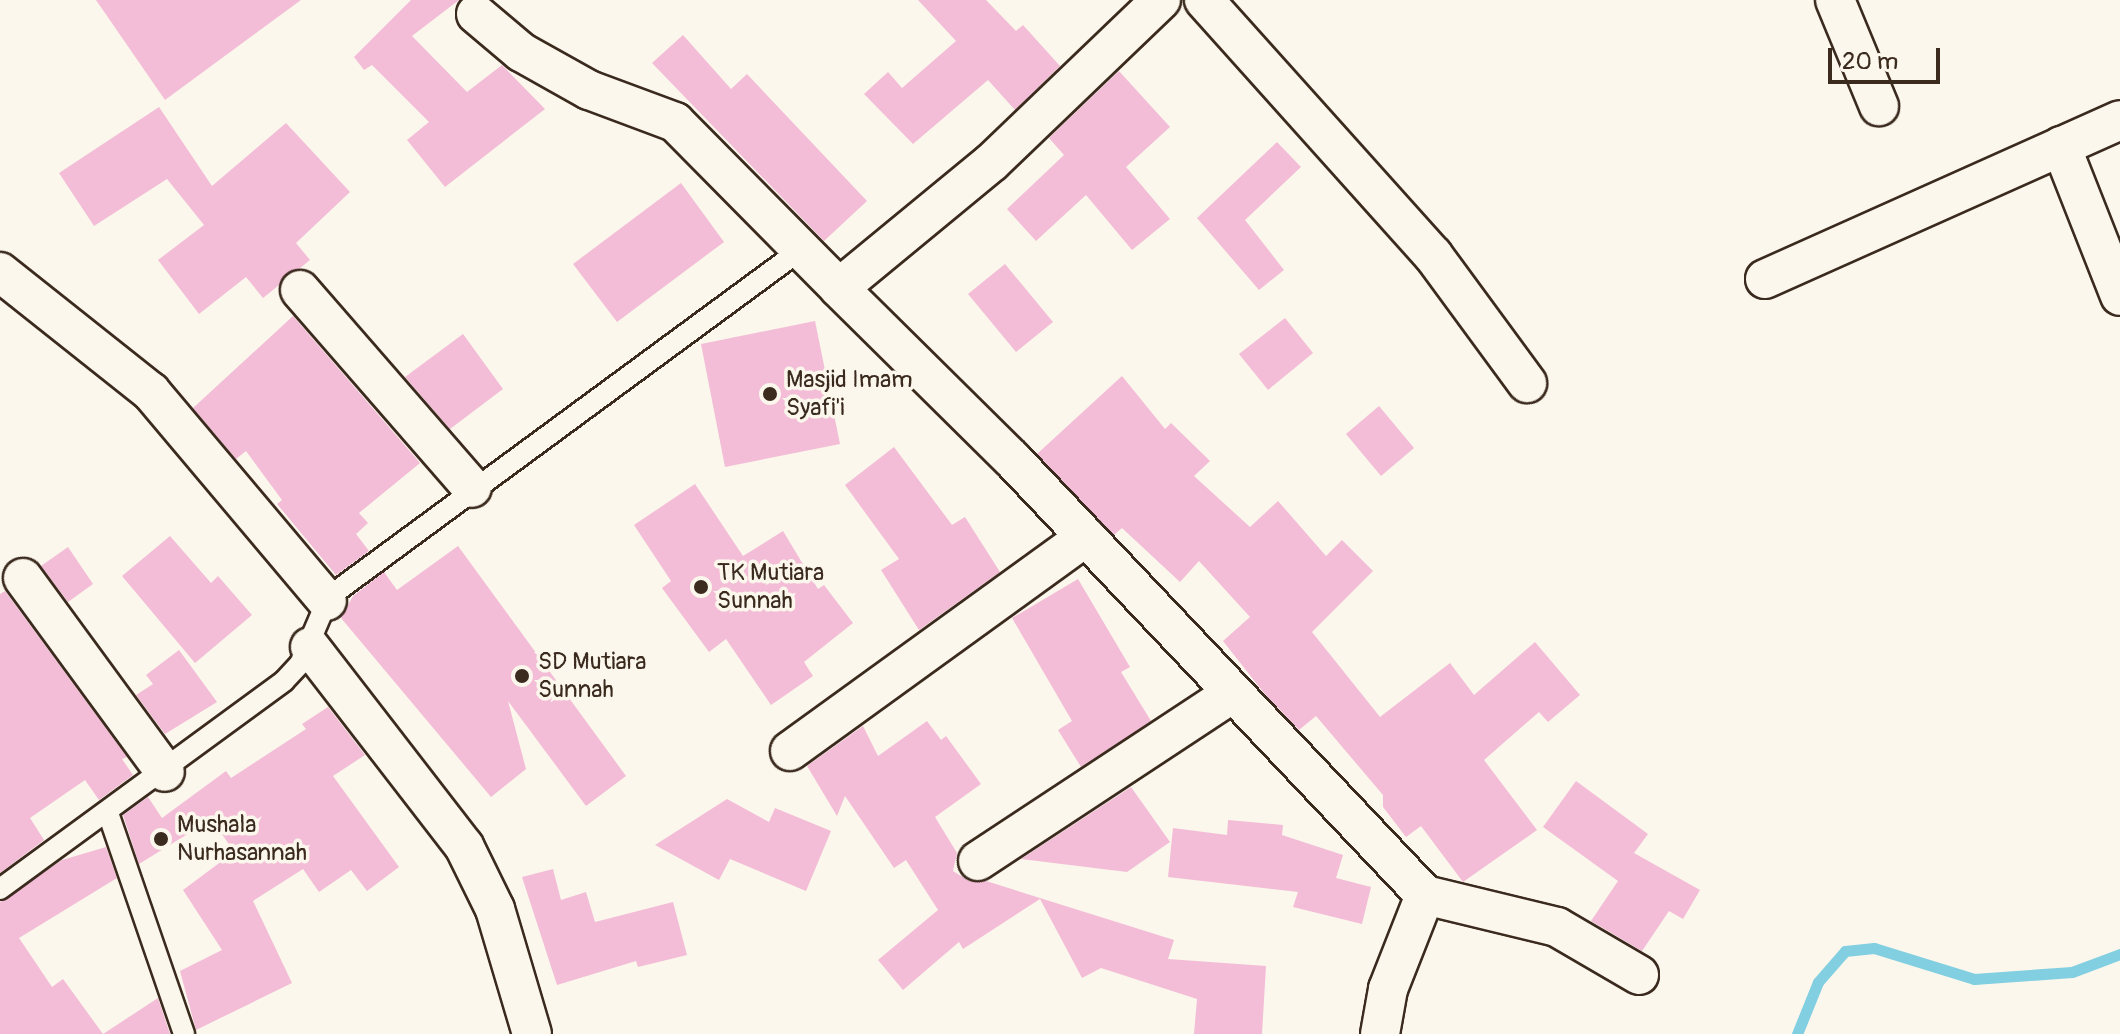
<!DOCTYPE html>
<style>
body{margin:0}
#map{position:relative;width:2120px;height:1034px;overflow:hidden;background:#fbf7ec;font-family:Pangolin,sans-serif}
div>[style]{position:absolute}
.stream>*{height:11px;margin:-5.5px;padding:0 5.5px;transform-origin:5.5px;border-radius:5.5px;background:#82cfe1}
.building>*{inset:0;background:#f3bdd7}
.roads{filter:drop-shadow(2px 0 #3b2a1e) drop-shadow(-2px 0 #3b2a1e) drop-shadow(0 2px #3b2a1e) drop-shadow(0 -2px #3b2a1e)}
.lane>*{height:20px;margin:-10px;padding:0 10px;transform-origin:10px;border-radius:10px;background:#fbf7ec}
.street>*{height:38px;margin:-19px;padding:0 19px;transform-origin:19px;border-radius:19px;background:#fbf7ec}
.dots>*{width:22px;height:22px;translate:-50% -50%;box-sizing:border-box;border:4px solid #fbf7ec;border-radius:50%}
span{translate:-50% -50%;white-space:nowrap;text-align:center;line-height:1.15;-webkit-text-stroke:7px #fbf7ec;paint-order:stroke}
.poi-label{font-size:24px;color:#3b2a1e}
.left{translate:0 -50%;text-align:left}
.scale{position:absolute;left:1828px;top:48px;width:112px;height:36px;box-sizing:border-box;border:4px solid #3b2a1e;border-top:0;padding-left:10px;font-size:24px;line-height:28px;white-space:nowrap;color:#3b2a1e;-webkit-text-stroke:6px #fbf7ec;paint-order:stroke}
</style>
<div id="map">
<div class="stream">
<div style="left:1797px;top:1034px;width:56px;rotate:-68deg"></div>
<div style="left:1818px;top:982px;width:41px;rotate:-48.9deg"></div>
<div style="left:1845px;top:951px;width:29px;rotate:-6deg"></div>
<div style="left:1874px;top:948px;width:105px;rotate:17.2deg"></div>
<div style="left:1974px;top:979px;width:98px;rotate:-4.1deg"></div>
<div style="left:2072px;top:972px;width:51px;rotate:-20.6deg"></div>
</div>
<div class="building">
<div style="clip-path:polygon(96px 0,301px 0,165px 100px)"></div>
<div style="clip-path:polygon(411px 0,459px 0,412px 36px,467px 92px,502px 65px,545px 109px,445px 187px,407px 140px,429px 122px,372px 65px,364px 70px,354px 57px)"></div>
<div style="clip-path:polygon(918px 0,986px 0,1016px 31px,1023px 25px,1060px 66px,1015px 110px,988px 80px,913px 144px,864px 94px,888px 72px,902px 88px,956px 41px)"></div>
<div style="clip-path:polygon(683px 35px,731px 89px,747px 74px,867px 201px,824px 241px,652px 63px)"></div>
<div style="clip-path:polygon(1119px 71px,1170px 127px,1126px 167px,1170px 219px,1132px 250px,1086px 195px,1036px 241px,1007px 209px,1064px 155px,1049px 138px)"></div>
<div style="clip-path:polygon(159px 107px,212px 186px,286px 123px,350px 192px,296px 243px,310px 260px,263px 298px,246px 277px,199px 314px,158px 260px,204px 225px,167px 179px,94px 226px,59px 173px)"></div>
<div style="clip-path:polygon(1277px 142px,1301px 167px,1245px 220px,1284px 270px,1259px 290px,1197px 218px)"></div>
<div style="clip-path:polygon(681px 183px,724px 242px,617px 322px,573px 264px)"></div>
<div style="clip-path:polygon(1005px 264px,1053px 322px,1016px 352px,968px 294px)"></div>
<div style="clip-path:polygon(293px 316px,420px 463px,359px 513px,368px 523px,356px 534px,369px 551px,336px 575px,277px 504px,282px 500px,246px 451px,236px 459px,193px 408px)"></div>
<div style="clip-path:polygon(1285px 318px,1313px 353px,1268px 390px,1239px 354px)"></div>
<div style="clip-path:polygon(815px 321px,840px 444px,725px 467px,701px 344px)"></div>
<div style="clip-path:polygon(463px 334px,503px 389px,450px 429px,405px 377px)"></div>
<div style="clip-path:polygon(1122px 376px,1165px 429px,1171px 423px,1210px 461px,1194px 476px,1250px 527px,1278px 501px,1326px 556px,1342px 540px,1373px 571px,1312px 632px,1380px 717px,1450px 663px,1474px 695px,1535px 642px,1580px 695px,1548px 722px,1539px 712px,1484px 760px,1537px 830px,1463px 882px,1421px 826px,1406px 837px,1383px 807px,1383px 795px,1316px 716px,1299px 730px,1264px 693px,1223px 641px,1250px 617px,1199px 561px,1180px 582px,1122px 528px,1114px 535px,1037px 454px)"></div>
<div style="clip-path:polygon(1379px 406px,1414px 448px,1381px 476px,1346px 434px)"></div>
<div style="clip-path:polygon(894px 447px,952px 525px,965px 517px,1000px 572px,919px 630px,881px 570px,899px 559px,845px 485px)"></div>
<div style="clip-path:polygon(695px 484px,743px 556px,783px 531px,818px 589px,824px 585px,853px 623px,804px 662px,813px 676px,771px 705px,726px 639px,709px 652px,662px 588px,671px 581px,634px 525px)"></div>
<div style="clip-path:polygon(170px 536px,211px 583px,218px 576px,252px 615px,195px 663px,122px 576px)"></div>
<div style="clip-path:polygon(458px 546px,626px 776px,586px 806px,508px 701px,526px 769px,491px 797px,341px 618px,353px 596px,384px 572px,397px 590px)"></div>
<div style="clip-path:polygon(68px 547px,93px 584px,68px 602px,41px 566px)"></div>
<div style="clip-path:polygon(1078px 579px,1130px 667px,1121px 672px,1151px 721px,1081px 767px,1058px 730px,1072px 721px,1012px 618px)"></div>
<div style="clip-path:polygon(5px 591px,127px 757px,122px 759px,133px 775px,99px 800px,85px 780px,30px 818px,44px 840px,0 873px,0 594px)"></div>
<div style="clip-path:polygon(179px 650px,217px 702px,165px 734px,136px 695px,153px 684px,146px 675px)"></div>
<div style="clip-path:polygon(328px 707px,365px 755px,333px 776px,399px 867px,367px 891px,351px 870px,319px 892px,303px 869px,253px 901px,292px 983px,196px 1030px,180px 971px,222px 950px,183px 890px,234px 852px,212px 819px,139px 864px,123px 815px,148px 797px,162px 818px,226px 771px,231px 778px,306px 729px,302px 724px)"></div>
<div style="clip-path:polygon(927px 721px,941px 740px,946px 736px,981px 784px,935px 817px,957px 853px,953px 871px,969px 881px,986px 881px,1174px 940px,1168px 959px,1266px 966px,1262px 1034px,1194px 1034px,1197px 999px,1101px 968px,1082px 978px,1040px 899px,963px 949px,959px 942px,903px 990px,878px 960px,938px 910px,906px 860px,894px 868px,845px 796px,837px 816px,807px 766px,863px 726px,878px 756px)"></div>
<div style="clip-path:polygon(1576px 781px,1648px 834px,1634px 853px,1700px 890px,1683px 919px,1669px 911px,1642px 951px,1591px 921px,1618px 881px,1543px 827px)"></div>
<div style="clip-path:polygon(1131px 787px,1170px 842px,1127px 872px,1021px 859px)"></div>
<div style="clip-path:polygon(727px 799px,769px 822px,775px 808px,831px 831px,806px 891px,730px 859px,719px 880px,655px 845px)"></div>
<div style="clip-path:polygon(1228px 820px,1283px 825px,1282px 835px,1343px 855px,1336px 878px,1371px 887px,1362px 924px,1293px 907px,1298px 892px,1168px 877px,1173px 828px,1227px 835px)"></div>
<div style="clip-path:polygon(106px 847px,117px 878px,19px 938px,52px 987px,63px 979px,103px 1034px,158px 998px,170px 1034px,0 1034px,0 902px,62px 860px)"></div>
<div style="clip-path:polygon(553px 869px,561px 900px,586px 892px,595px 922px,673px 902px,687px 955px,638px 967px,636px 961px,557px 985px,522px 877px)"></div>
</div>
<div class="roads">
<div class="lane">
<div style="left:330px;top:596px;width:582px;rotate:-36.34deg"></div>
<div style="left:108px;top:813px;width:234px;rotate:71deg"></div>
<div style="left:0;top:889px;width:352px;rotate:-36.2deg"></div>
<div style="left:284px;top:681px;width:23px;rotate:-47deg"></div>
<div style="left:300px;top:664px;width:69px;rotate:-66.8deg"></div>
</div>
<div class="street">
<div style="left:1204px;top:0;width:343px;rotate:48.1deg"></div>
<div style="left:1433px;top:255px;width:159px;rotate:53.7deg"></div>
<div style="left:1835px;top:0;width:115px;rotate:67.5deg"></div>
<div style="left:476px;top:14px;width:59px;rotate:40.2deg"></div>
<div style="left:521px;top:52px;width:78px;rotate:29.2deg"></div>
<div style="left:589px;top:90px;width:92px;rotate:20.4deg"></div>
<div style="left:675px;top:122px;width:233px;rotate:45.3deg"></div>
<div style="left:839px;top:288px;width:198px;rotate:-39.5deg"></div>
<div style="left:992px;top:162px;width:234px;rotate:-43.8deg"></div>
<div style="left:2061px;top:146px;width:161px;rotate:68.5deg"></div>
<div style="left:0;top:272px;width:193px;rotate:38.5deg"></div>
<div style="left:151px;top:392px;width:273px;rotate:49.9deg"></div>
<div style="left:1765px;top:279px;width:389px;rotate:-24.1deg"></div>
<div style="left:839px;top:288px;width:243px;rotate:44.7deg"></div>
<div style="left:1012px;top:459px;width:601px;rotate:46.55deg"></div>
<div style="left:1425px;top:895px;width:136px;rotate:13.6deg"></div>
<div style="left:1557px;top:927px;width:95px;rotate:30.3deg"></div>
<div style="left:300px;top:290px;width:262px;rotate:49deg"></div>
<div style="left:23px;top:578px;width:240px;rotate:53.8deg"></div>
<div style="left:310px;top:647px;width:252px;rotate:52.3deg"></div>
<div style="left:464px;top:846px;width:70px;rotate:63.8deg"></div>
<div style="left:495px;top:909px;width:130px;rotate:73.5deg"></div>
<div style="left:790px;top:751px;width:365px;rotate:-35.9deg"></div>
<div style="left:978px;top:861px;width:305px;rotate:-33.4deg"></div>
<div style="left:1380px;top:1034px;width:46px;rotate:-79.9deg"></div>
<div style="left:1388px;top:989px;width:101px;rotate:-68.5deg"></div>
</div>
</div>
<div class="dots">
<div style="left:770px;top:394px;background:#3b2a1e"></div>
<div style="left:701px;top:587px;background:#3b2a1e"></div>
<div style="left:522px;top:676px;background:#3b2a1e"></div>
<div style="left:161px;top:839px;background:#3b2a1e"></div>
</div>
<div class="poi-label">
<span class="left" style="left:786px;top:394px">Masjid Imam<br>Syafi'i</span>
<span class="left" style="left:717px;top:587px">TK Mutiara<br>Sunnah</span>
<span class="left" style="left:538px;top:676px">SD Mutiara<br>Sunnah</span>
<span class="left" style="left:177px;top:839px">Mushala<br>Nurhasannah</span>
</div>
<div class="scale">20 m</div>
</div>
